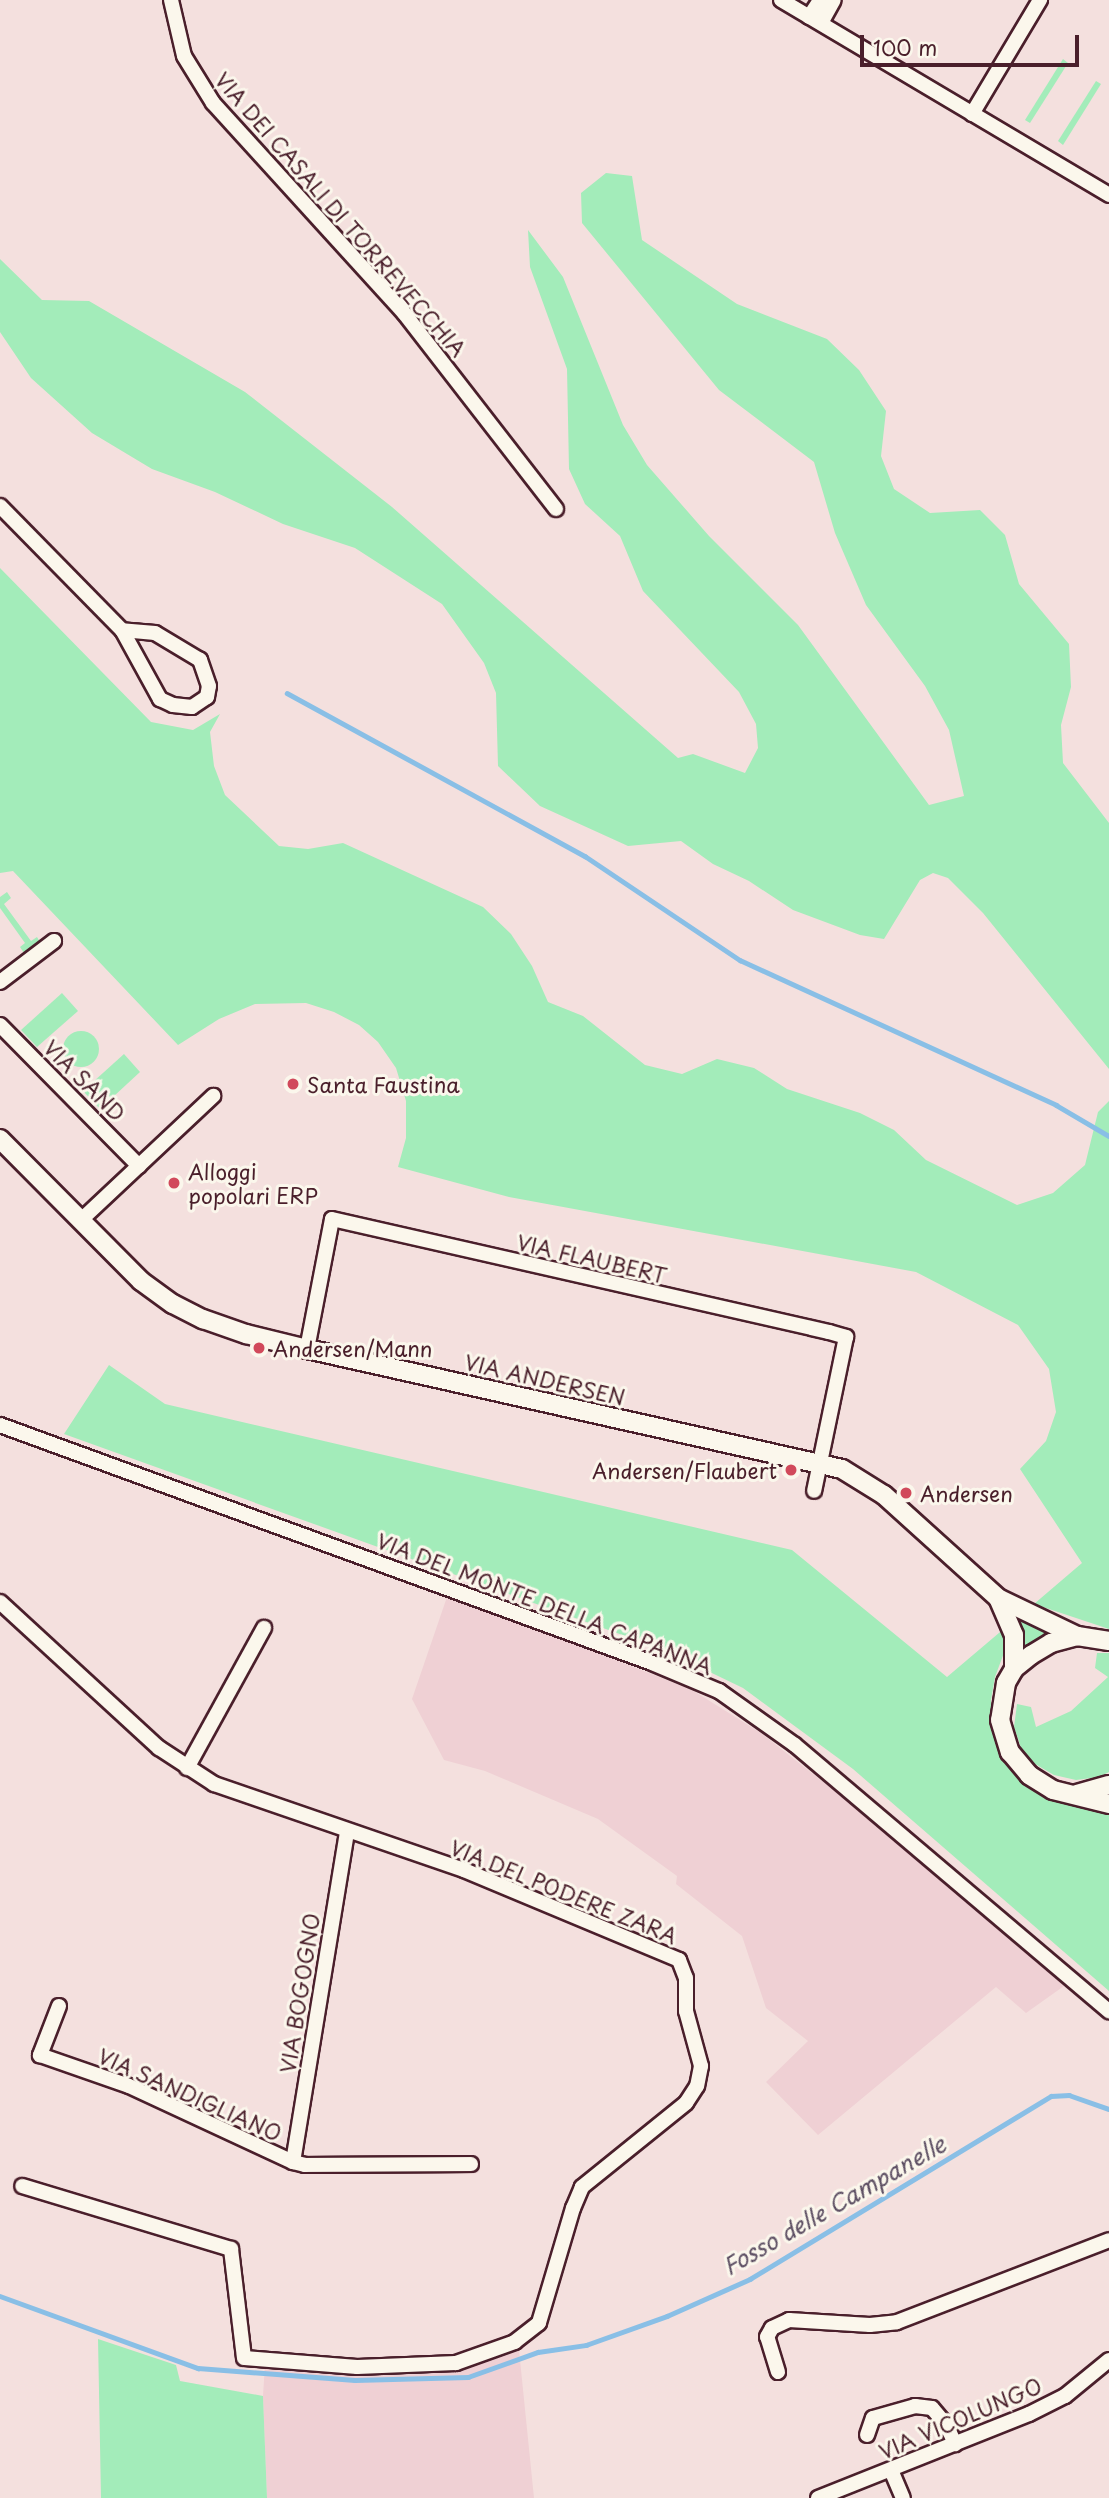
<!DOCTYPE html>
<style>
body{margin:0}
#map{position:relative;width:1109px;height:2498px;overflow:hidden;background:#f4e0de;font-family:"Playpen Sans",sans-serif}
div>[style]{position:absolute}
.built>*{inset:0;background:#efd0d4}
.green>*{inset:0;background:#a3ecba}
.round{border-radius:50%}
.stream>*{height:4.5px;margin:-2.25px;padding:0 2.25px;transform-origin:2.25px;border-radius:2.25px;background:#89bfe6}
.roads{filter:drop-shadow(2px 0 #4a1f2b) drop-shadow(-2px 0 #4a1f2b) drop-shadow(0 2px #4a1f2b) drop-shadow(0 -2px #4a1f2b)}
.minor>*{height:14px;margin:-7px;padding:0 7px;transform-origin:7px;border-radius:7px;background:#fbf7ec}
.tertiary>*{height:18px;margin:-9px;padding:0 9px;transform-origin:9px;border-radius:9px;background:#fbf7ec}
.dots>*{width:19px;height:19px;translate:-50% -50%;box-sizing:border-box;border:4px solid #fbf7ec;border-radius:50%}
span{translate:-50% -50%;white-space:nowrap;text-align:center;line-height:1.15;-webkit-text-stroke:6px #fbf7ec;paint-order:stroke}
.street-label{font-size:21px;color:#4a1f2b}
.poi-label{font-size:21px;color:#4a1f2b}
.left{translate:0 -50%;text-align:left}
.right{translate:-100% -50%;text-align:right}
.water-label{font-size:23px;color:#5d4f63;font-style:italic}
.scale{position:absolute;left:860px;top:35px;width:219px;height:32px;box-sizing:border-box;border:4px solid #4a1f2b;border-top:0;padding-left:9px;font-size:21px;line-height:24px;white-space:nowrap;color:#4a1f2b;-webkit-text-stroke:5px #fbf7ec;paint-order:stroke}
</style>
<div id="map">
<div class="built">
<div style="clip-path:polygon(448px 1594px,692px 1690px,761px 1733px,865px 1815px,1064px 1986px,1026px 2013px,996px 1987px,818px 2135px,766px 2082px,808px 2041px,766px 2008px,742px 1936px,676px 1884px,677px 1876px,598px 1819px,485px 1771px,444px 1760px,412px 1699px)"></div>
<div style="clip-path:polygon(519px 2350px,534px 2498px,267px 2498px,263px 2396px,265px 2364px,401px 2373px,464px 2370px)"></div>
</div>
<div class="green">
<div style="clip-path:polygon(1063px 59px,1068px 63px,1030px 123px,1025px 120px)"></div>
<div style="clip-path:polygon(1096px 81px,1101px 84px,1063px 145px,1058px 141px)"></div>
<div style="clip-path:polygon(606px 173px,632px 176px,642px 240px,737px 304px,827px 339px,859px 370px,886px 411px,881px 456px,894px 489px,930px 513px,980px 510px,1005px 535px,1019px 584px,1069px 644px,1071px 687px,1061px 725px,1063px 763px,1109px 823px,1109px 1069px,983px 913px,948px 878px,933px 873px,920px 880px,884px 939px,860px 935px,793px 910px,749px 881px,713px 864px,681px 841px,628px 846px,540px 806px,498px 766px,496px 693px,484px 663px,442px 604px,355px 548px,283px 524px,215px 492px,152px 469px,92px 433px,31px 378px,0 332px,0 259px,42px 300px,89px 301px,245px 392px,392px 507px,678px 758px,693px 754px,745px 773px,758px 748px,756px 724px,739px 692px,643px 591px,620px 536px,585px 504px,569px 469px,567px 369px,530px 267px,528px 230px,563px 277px,623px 425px,647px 465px,709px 536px,798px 625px,929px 805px,964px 796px,949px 730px,925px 686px,866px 605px,835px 533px,814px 462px,719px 390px,582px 223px,581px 193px)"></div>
<div style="clip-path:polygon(0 568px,151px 722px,193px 730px,220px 714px,210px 732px,214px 766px,225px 795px,279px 846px,308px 849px,343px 843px,483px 907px,511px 934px,532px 966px,548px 1002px,583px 1016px,645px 1065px,682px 1074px,717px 1059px,754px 1068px,787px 1089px,860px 1113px,894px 1130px,926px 1160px,1017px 1205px,1053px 1193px,1085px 1165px,1098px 1112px,1109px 1101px,1109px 1629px,1034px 1604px,1082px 1563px,1020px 1469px,1046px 1441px,1056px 1412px,1049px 1369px,1018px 1325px,916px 1272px,509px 1197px,398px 1167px,406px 1138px,406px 1101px,396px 1068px,378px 1042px,359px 1025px,334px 1012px,306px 1003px,255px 1004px,219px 1019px,178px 1045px,13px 871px,0 873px)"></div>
<div style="clip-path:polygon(7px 892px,11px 898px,4px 904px,31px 941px,37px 937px,40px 942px,24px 953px,20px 947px,25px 943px,0 908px,0 897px)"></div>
<div style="clip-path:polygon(62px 993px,78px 1011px,37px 1047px,21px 1030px)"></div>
<div class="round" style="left:63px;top:1031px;width:36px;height:36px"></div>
<div style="clip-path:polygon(124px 1054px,140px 1072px,100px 1109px,83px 1091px)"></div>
<div style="clip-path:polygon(109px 1365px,165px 1404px,792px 1550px,947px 1677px,1006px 1627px,1008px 1642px,995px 1677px,991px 1700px,992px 1726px,1001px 1756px,1013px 1773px,1033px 1791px,1109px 1812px,1109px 1991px,853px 1769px,743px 1688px,664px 1650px,64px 1434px)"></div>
<div style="clip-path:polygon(1018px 1619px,1034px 1627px,1053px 1634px,1025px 1651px)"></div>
<div style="clip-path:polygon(1097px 1653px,1109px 1653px,1109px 1772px,1099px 1777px,1076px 1780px,1054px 1775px,1035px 1764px,1021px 1748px,1014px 1727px,1017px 1704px,1031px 1707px,1036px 1727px,1071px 1711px,1108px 1677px,1095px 1668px)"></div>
<div style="clip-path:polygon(98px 2339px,176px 2365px,180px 2381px,263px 2396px,267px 2498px,101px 2498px)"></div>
</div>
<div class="stream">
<div style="left:287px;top:693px;width:340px;rotate:28.7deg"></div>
<div style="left:585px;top:856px;width:187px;rotate:33.9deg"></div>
<div style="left:740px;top:960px;width:348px;rotate:24.6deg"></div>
<div style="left:1056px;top:1105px;width:61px;rotate:30.3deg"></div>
<div style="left:0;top:2296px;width:211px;rotate:20deg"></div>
<div style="left:198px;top:2368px;width:157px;rotate:4.4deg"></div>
<div style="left:355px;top:2380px;width:113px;rotate:-1.5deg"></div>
<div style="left:468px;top:2377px;width:74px;rotate:-19.7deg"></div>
<div style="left:538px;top:2352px;width:49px;rotate:-8.3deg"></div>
<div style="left:586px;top:2345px;width:86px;rotate:-19.7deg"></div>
<div style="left:667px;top:2316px;width:91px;rotate:-24deg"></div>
<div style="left:750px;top:2279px;width:352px;rotate:-31.3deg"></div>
<div style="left:1051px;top:2096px;width:18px;rotate:-3deg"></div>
<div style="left:1069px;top:2095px;width:42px;rotate:19.3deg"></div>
</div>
<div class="roads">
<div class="minor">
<div style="left:171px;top:0;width:57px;rotate:76.9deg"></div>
<div style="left:184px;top:56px;width:55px;rotate:58.3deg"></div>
<div style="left:213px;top:103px;width:284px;rotate:47.7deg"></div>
<div style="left:404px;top:313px;width:248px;rotate:52.2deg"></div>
<div style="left:781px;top:0;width:382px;rotate:30.7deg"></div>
<div style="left:809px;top:17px;width:20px;rotate:-57deg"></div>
<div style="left:821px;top:23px;width:26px;rotate:-61deg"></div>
<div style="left:972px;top:114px;width:133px;rotate:-59.2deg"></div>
<div style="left:0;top:506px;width:174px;rotate:45.5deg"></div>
<div style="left:122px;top:630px;width:79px;rotate:61.2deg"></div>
<div style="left:160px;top:699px;width:14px;rotate:25deg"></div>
<div style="left:173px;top:705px;width:19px;rotate:6deg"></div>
<div style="left:192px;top:707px;width:18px;rotate:-34deg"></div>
<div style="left:207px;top:697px;width:11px;rotate:-80deg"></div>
<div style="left:209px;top:686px;width:28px;rotate:-109deg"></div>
<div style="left:200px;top:660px;width:52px;rotate:-149deg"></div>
<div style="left:155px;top:633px;width:33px;rotate:-175deg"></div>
<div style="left:0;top:982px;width:68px;rotate:-37.2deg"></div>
<div style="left:0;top:1025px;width:198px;rotate:45.4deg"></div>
<div style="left:80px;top:1221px;width:183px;rotate:-43.2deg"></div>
<div style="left:307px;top:1349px;width:132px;rotate:-79.1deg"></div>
<div style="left:332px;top:1219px;width:510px;rotate:12.81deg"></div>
<div style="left:829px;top:1332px;width:18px;rotate:16deg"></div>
<div style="left:846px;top:1337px;width:157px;rotate:101.7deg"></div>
<div style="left:0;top:1425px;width:694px;rotate:20.05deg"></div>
<div style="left:652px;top:1663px;width:73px;rotate:22.7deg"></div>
<div style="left:719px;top:1691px;width:93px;rotate:35.4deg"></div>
<div style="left:795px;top:1745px;width:412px;rotate:40.3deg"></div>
<div style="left:0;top:1602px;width:216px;rotate:42.6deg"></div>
<div style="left:159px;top:1748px;width:66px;rotate:33.2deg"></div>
<div style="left:214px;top:1784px;width:264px;rotate:19deg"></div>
<div style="left:464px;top:1870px;width:233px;rotate:22.7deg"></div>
<div style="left:679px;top:1960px;width:19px;rotate:69deg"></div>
<div style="left:686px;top:1978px;width:33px;rotate:90deg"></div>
<div style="left:686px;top:2011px;width:57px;rotate:74.7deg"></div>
<div style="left:701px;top:2066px;width:20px;rotate:101deg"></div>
<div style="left:697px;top:2086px;width:20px;rotate:123deg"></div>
<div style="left:686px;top:2103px;width:134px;rotate:141.1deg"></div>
<div style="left:582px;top:2187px;width:23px;rotate:113deg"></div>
<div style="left:573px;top:2208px;width:120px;rotate:106.5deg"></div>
<div style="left:539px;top:2323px;width:31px;rotate:142deg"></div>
<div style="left:515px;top:2342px;width:63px;rotate:160.4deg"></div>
<div style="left:456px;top:2363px;width:99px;rotate:177.7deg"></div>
<div style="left:357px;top:2367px;width:113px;rotate:-175.4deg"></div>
<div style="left:244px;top:2358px;width:110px;rotate:-96.8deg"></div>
<div style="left:231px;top:2249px;width:218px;rotate:-163.2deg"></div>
<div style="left:187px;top:1768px;width:160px;rotate:-61.2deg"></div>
<div style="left:59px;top:2006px;width:53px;rotate:111.2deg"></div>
<div style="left:40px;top:2055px;width:94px;rotate:19.2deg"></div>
<div style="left:129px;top:2086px;width:181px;rotate:24.9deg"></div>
<div style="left:293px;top:2162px;width:12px;rotate:14deg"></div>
<div style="left:305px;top:2165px;width:166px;rotate:-0.3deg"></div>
<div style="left:293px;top:2162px;width:335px;rotate:-80.7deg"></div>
<div style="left:778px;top:2372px;width:37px;rotate:-107deg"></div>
<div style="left:767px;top:2337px;width:10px;rotate:-61deg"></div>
<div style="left:772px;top:2328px;width:19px;rotate:-25deg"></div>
<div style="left:789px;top:2320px;width:81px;rotate:3.5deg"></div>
<div style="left:870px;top:2325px;width:27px;rotate:-6deg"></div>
<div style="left:897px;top:2322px;width:227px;rotate:-21.1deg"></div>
<div style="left:867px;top:2435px;width:18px;rotate:-71deg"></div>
<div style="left:873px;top:2418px;width:44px;rotate:-15.9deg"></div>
<div style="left:915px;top:2406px;width:17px;rotate:7deg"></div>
<div style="left:932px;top:2408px;width:23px;rotate:50deg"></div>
<div style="left:947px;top:2426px;width:20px;rotate:66deg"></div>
<div style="left:891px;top:2470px;width:30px;rotate:67deg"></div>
<div style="left:818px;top:2498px;width:227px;rotate:-21.7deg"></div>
<div style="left:1029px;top:2414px;width:40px;rotate:-26.6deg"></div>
<div style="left:1065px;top:2396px;width:57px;rotate:-39.3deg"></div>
</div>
<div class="tertiary">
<div style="left:0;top:1139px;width:200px;rotate:45.2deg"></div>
<div style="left:141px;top:1281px;width:39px;rotate:36deg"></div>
<div style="left:173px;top:1304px;width:34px;rotate:27deg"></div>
<div style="left:203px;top:1319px;width:46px;rotate:19.2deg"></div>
<div style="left:246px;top:1334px;width:63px;rotate:13.8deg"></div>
<div style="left:307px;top:1349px;width:548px;rotate:12.64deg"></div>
<div style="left:842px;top:1469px;width:49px;rotate:31.8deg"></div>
<div style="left:884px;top:1495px;width:154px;rotate:42.1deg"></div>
<div style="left:998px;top:1598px;width:88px;rotate:25.7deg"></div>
<div style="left:998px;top:1598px;width:40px;rotate:66.6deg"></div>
<div style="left:1014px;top:1635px;width:34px;rotate:90deg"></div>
<div style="left:1109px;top:1641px;width:32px;rotate:-171deg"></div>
<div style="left:1077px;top:1636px;width:27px;rotate:165deg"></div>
<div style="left:1051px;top:1643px;width:23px;rotate:149deg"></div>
<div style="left:1031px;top:1655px;width:22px;rotate:141deg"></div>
<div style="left:1014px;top:1669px;width:16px;rotate:120deg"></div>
<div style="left:1006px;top:1683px;width:37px;rotate:99deg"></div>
<div style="left:1000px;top:1720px;width:34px;rotate:73deg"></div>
<div style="left:1010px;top:1752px;width:30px;rotate:50deg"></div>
<div style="left:1029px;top:1775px;width:28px;rotate:32deg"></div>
<div style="left:1053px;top:1790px;width:58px;rotate:14deg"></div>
<div style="left:1077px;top:1794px;width:33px;rotate:-16deg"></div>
</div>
</div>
<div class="dots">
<div style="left:293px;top:1084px;background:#d1495b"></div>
<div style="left:174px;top:1183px;background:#d1495b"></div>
<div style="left:259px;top:1348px;background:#d1495b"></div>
<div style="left:791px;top:1470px;background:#d1495b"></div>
<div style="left:906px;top:1493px;background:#d1495b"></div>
</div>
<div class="street-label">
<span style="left:341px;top:214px;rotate:49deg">VIA DEI CASALI DI TORREVECCHIA</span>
<span style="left:85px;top:1080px;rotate:45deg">VIA SAND</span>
<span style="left:592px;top:1258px;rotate:13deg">VIA FLAUBERT</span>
<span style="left:545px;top:1379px;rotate:13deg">VIA ANDERSEN</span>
<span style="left:545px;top:1603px;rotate:21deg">VIA DEL MONTE DELLA CAPANNA</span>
<span style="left:564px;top:1891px;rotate:22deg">VIA DEL PODERE ZARA</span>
<span style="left:299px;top:1993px;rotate:-81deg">VIA BOGOGNO</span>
<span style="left:190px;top:2094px;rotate:24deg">VIA SANDIGLIANO</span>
<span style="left:960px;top:2418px;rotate:-23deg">VIA VICOLUNGO</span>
</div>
<div class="poi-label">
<span class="left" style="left:307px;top:1084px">Santa Faustina</span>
<span class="left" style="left:188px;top:1183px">Alloggi<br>popolari ERP</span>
<span class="left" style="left:273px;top:1348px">Andersen/Mann</span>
<span class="right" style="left:777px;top:1470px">Andersen/Flaubert</span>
<span class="left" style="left:920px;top:1493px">Andersen</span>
</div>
<div class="water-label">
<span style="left:834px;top:2205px;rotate:-30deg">Fosso delle Campanelle</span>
</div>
<div class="scale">100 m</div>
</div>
